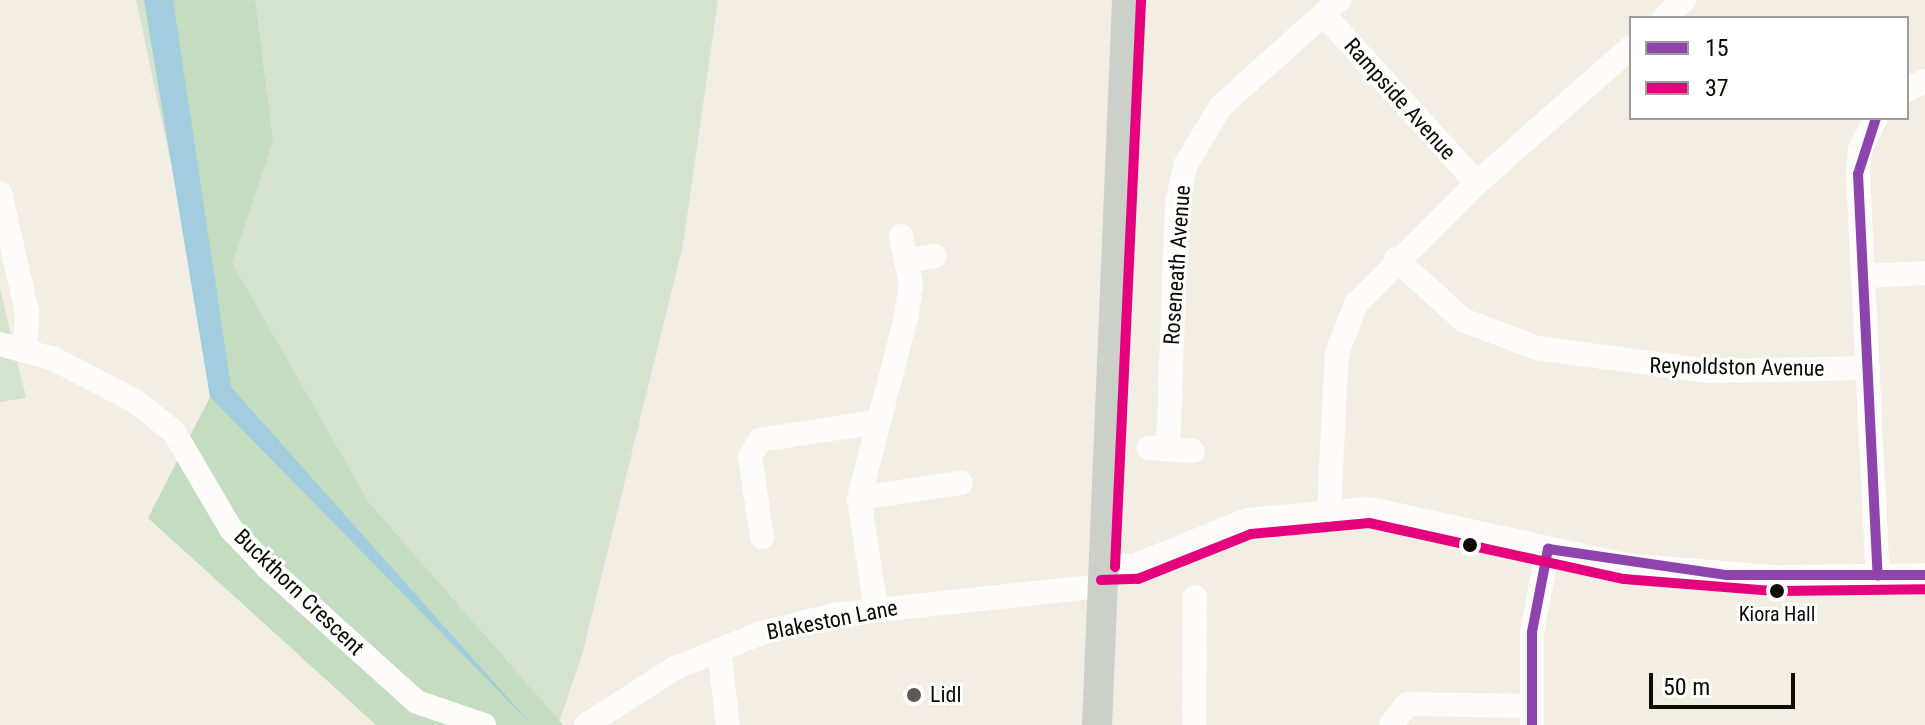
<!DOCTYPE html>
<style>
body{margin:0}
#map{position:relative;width:1925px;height:725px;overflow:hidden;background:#f3eee3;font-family:"Roboto Condensed",sans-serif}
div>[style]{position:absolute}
.green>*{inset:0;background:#d4e2ce}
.forest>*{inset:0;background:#c4dcbf}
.water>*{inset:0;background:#a1cdde}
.minor>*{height:24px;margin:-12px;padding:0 12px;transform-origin:12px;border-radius:12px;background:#fdfcfb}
.major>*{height:30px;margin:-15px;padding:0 15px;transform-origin:15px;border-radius:15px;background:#cbd0c9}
.bus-1>*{height:10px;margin:-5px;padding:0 5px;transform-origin:5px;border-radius:5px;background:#8e44ad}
.bus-2>*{height:10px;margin:-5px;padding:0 5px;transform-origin:5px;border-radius:5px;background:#e5007d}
.dots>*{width:22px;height:22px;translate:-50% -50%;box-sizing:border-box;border:4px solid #fff;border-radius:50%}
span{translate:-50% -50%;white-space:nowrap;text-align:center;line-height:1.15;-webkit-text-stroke:6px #fff;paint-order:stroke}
.bus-label{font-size:20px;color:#0e0b05}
.street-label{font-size:22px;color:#0e0b05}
.poi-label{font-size:22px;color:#0e0b05}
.left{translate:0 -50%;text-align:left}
.legend{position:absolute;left:1629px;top:16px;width:280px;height:104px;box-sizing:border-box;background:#fff;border:2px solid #9f9d9b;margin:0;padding:10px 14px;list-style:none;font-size:24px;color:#0e0b05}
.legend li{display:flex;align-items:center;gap:16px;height:40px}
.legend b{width:40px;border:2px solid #9f9d9b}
.scale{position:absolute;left:1649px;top:673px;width:146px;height:36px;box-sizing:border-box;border:4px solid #0e0b05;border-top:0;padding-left:10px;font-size:24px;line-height:28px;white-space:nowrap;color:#0e0b05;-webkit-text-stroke:6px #fff;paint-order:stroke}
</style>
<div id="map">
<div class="green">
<div style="clip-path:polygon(136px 0,718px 0,683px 245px,582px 655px,558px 725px,220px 392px)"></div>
<div style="clip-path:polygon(0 288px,26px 398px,0 402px)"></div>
</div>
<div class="forest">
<div style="clip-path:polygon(156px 0,255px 0,273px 141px,232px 263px,369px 503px,563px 725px,376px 725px,148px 518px,210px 397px)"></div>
</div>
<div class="water">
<div style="clip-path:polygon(144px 0,173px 0,231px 387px,532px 725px,210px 397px)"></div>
</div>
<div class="minor">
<div style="left:1324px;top:15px;width:227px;rotate:47.7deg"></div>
<div style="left:1664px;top:18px;width:27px;rotate:-42deg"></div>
<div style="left:1907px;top:90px;width:20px;rotate:-27deg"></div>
<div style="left:1876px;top:118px;width:36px;rotate:117deg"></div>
<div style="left:1860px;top:150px;width:24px;rotate:95deg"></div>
<div style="left:1858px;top:174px;width:402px;rotate:87.2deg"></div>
<div style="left:0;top:193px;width:122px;rotate:77.2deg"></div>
<div style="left:27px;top:312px;width:35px;rotate:93deg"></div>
<div style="left:1396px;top:259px;width:91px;rotate:42.3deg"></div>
<div style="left:1463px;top:320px;width:79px;rotate:20.7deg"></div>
<div style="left:1537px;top:348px;width:174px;rotate:7.6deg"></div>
<div style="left:1709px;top:371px;width:159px;rotate:-1.1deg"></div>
<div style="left:907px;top:261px;width:28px;rotate:-10deg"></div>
<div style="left:1863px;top:276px;width:62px;rotate:-2.8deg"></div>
<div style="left:0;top:344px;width:56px;rotate:15.5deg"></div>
<div style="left:54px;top:359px;width:91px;rotate:27.4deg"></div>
<div style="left:135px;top:401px;width:50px;rotate:38.5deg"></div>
<div style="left:174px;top:432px;width:113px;rotate:59.6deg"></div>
<div style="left:231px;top:529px;width:54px;rotate:46.5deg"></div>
<div style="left:268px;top:568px;width:200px;rotate:42deg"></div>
<div style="left:417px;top:702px;width:71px;rotate:18.9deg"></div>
<div style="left:1149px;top:448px;width:44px;rotate:3.9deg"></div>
<div style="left:1168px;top:449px;width:247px;rotate:-87.9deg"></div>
<div style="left:1177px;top:202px;width:39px;rotate:-77deg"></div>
<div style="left:1186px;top:164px;width:68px;rotate:-58.9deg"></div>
<div style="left:1221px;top:106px;width:159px;rotate:-41.9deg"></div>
<div style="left:859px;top:498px;width:103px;rotate:-8.4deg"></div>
<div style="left:1329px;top:509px;width:156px;rotate:-87.1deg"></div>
<div style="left:1337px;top:353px;width:53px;rotate:-68.8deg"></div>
<div style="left:1356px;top:304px;width:171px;rotate:-45deg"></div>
<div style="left:1477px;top:183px;width:205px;rotate:-41.4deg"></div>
<div style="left:762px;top:537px;width:81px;rotate:-98.5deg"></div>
<div style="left:750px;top:457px;width:20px;rotate:-60deg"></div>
<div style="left:760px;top:440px;width:117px;rotate:-8.8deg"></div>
<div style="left:1101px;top:566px;width:33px"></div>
<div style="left:1134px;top:566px;width:123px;rotate:-22deg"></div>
<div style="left:1248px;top:520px;width:122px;rotate:-5.2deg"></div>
<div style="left:1370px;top:509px;width:261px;rotate:12.4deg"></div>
<div style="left:1625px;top:565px;width:147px;rotate:4.7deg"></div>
<div style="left:1772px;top:577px;width:153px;rotate:-0.7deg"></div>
<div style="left:876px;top:610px;width:113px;rotate:-98.6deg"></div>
<div style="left:859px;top:498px;width:187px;rotate:-75.4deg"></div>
<div style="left:906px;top:317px;width:33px;rotate:-81deg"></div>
<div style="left:911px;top:284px;width:49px;rotate:-101.8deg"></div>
<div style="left:719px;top:650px;width:76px;rotate:83.2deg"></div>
<div style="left:586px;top:725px;width:106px;rotate:-32.6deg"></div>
<div style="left:675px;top:668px;width:93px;rotate:-22.1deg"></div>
<div style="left:761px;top:633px;width:74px;rotate:-14deg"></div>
<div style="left:833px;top:615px;width:270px;rotate:-6.2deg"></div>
<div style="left:1194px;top:725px;width:128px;rotate:-89.6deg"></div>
<div style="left:1391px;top:725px;width:26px;rotate:-53deg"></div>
<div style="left:1407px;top:704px;width:125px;rotate:0.9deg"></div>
<div style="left:1532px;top:725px;width:93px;rotate:-90deg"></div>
<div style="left:1532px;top:632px;width:85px;rotate:-79.1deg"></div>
</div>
<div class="major">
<div style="left:1097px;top:725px;width:726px;rotate:-87.63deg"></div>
</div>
<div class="bus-1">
<div style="left:1876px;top:118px;width:59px;rotate:107.8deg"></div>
<div style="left:1858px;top:174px;width:402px;rotate:87.2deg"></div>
<div style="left:1548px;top:549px;width:181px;rotate:8.3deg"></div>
<div style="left:1727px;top:575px;width:198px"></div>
<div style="left:1532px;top:725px;width:93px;rotate:-90deg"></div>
<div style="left:1532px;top:632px;width:85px;rotate:-79.1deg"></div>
</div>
<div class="bus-2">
<div style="left:1115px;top:567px;width:567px;rotate:-87.37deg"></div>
<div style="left:1101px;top:580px;width:37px;rotate:-2deg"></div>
<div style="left:1138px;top:579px;width:122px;rotate:-21.7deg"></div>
<div style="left:1251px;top:534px;width:119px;rotate:-5.3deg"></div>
<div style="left:1369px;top:523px;width:261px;rotate:12.4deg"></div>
<div style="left:1624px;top:579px;width:148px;rotate:4.6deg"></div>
<div style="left:1772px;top:591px;width:153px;rotate:-0.7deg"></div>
</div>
<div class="dots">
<div style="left:1470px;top:545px;background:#0e0b05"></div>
<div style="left:1777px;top:591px;background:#0e0b05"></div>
<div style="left:914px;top:695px;background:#5e5a53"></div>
</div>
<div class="bus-label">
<span style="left:1777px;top:614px">Kiora Hall</span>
</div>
<div class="street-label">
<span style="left:1400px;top:99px;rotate:48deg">Rampside Avenue</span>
<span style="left:1177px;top:265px;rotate:-86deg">Roseneath Avenue</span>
<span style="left:1737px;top:367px;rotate:1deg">Reynoldston Avenue</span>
<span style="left:299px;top:592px;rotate:44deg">Buckthorn Crescent</span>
<span style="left:832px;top:620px;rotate:-11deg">Blakeston Lane</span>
</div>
<div class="poi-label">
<span class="left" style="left:930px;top:695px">Lidl</span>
</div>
<ul class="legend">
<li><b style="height:10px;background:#8e44ad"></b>15</li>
<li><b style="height:10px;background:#e5007d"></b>37</li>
</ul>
<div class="scale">50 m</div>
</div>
